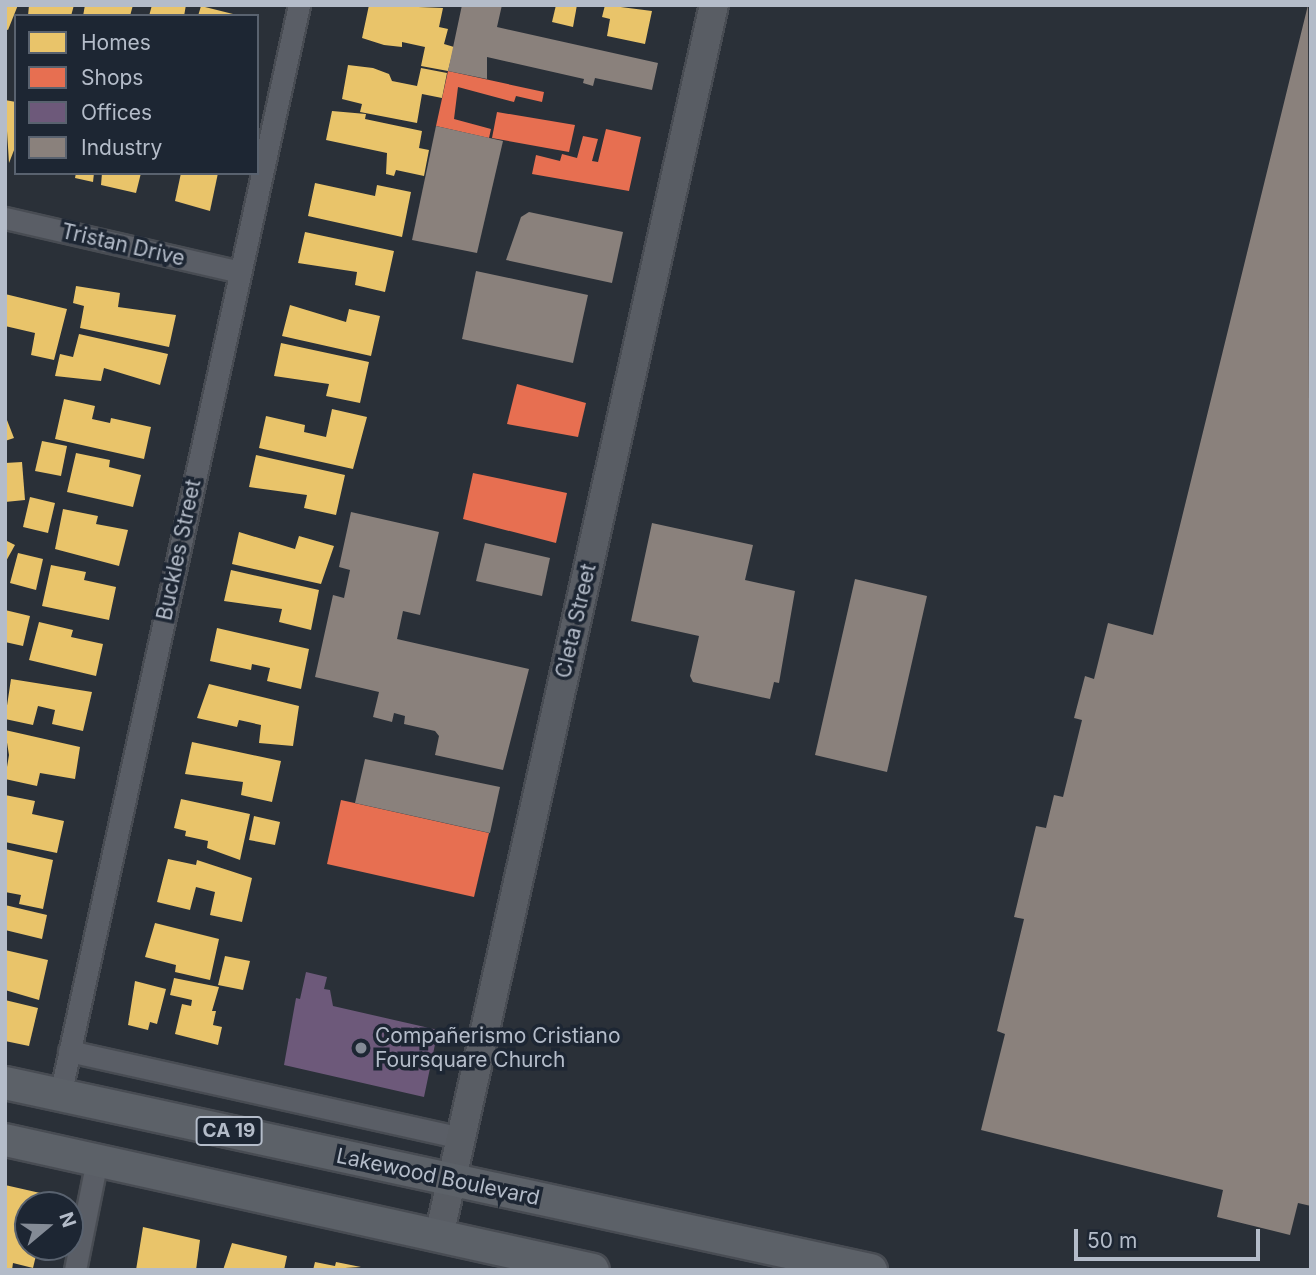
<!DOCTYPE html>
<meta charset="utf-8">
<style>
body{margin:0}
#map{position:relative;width:1316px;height:1275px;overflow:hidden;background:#2a3038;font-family:Inter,sans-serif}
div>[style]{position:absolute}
.homes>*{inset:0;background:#e9c46a}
.shops>*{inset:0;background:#e76f51}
.offices>*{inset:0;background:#6d597a}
.industry>*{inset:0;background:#8a817c}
.roads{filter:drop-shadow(2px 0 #484c53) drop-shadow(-2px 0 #484c53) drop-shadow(0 2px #484c53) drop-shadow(0 -2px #484c53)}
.street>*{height:21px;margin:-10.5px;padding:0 10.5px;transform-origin:10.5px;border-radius:10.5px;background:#5a5e66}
.secondary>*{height:28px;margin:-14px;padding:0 14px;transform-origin:14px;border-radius:14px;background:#595d64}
.primary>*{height:32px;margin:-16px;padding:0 16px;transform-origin:16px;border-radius:16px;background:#5c6168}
.dots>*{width:19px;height:19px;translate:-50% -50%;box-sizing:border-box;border:4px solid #1d2633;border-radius:50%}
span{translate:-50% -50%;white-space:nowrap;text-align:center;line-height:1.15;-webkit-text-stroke:7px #1d2633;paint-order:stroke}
.shield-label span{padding:2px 5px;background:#1d2633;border:2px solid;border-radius:5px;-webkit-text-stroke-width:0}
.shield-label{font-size:19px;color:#b4bcc9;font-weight:700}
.street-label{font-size:21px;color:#b4bcc9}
.poi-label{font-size:21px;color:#b4bcc9}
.left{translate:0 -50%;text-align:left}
.frame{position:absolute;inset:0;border:7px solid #b4bcc9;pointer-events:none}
.legend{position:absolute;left:14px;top:14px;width:245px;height:161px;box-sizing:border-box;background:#1d2633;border:2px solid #59626f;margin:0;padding:9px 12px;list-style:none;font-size:21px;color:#b4bcc9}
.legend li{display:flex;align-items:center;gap:14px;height:35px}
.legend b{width:35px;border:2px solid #59626f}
.north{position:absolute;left:14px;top:1191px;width:70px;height:70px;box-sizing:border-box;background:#1d2633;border:2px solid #59626f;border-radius:50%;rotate:71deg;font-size:19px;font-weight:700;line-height:28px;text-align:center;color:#b4bcc9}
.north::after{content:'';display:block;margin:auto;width:24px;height:32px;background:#848b96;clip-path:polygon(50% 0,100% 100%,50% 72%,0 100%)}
.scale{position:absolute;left:1074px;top:1229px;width:186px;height:32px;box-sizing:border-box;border:4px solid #b4bcc9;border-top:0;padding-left:9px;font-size:21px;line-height:24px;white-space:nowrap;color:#b4bcc9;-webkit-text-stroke:5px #1d2633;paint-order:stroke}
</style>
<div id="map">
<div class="homes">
<div style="clip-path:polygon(5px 5px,18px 5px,8px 30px,5px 29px)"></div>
<div style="clip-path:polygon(29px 5px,74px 5px,71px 16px,28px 16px)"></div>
<div style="clip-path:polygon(85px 5px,133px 5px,130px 16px,83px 16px)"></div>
<div style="clip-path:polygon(152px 5px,186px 5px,184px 16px,149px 16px)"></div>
<div style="clip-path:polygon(369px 5px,443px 8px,439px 27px,448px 29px,444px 44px,454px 47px,448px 71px,421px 66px,425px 47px,402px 42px,402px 47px,384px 45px,362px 38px)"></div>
<div style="clip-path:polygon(556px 5px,577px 5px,573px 27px,552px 22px)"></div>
<div style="clip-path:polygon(605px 5px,652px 11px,645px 44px,607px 36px,610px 19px,602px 17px)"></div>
<div style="clip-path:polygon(201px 6px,237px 15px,236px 16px,198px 16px)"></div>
<div style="clip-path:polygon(348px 65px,373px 68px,389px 74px,392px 81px,417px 86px,421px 68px,447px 73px,442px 98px,422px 94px,417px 123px,360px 112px,362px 104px,342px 99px)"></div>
<div style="clip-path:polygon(5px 100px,16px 102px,16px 145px,9px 163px)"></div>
<div style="clip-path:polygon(332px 111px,366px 114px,365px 119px,422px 131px,419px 148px,429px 150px,424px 176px,396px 170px,394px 176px,386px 174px,387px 153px,326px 140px)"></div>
<div style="clip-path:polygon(76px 173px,94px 173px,93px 182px,75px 178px)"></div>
<div style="clip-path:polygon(102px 173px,141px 173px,136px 193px,101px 185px)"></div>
<div style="clip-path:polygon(181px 173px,218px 173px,210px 211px,175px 201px)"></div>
<div style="clip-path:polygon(315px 183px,375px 196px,377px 185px,411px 192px,402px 237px,308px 216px)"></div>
<div style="clip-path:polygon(305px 232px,394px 251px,385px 292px,355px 285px,357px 272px,298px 263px)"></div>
<div style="clip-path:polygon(76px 286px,120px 293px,118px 307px,176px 315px,169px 347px,80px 328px,84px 306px,73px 303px)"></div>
<div style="clip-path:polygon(5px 294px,67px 309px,54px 360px,31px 355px,35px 333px,5px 326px)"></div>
<div style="clip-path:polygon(290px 305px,346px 322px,349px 309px,380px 316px,371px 356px,282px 336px)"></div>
<div style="clip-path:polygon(79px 334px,168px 354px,160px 385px,104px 368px,101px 381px,55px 376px,60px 354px,73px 357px)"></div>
<div style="clip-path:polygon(281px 343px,369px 362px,360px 403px,326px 396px,329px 384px,274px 376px)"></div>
<div style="clip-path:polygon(64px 399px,95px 406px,92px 419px,110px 423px,111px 418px,151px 427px,144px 459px,55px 439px)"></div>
<div style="clip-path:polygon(332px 409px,367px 417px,353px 469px,259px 448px,266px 416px,305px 425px,304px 432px,326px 437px)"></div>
<div style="clip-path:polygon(5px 415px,14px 438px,5px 441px)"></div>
<div style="clip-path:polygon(42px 441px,67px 446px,61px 476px,35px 471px)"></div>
<div style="clip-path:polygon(76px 453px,110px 460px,109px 467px,141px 475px,133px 507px,67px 492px)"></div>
<div style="clip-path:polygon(256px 455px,345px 475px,336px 515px,304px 508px,307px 495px,249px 487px)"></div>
<div style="clip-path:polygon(22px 462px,25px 500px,5px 502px,5px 463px)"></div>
<div style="clip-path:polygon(30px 497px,55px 503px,48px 533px,23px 527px)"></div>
<div style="clip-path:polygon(63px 509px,98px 516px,96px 524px,128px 530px,119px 566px,55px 549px)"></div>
<div style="clip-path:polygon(239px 532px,295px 549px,299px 536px,334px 546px,321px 584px,232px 564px)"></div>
<div style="clip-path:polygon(5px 540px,15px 545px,5px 563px)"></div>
<div style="clip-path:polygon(18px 553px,43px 559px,36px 590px,10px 583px)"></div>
<div style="clip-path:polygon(51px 565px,86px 572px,84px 580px,116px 587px,109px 620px,42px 606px)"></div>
<div style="clip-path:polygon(231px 570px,319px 590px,311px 630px,279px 622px,282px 609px,224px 601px)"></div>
<div style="clip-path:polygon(5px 610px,30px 616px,23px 646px,5px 642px)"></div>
<div style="clip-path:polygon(39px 622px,73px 630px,71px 637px,103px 644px,96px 676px,29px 660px)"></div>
<div style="clip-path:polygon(217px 628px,309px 649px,301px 689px,267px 681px,270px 668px,252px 664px,251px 670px,210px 661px)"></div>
<div style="clip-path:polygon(11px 679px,92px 692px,83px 731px,52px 724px,55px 710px,38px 706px,33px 725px,5px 719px)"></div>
<div style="clip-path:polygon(209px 684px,299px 706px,293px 746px,259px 743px,261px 725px,239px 720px,237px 727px,197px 718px)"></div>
<div style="clip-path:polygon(5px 730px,80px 747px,75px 779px,40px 773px,37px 786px,5px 779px,9px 755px)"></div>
<div style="clip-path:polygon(192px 742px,281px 761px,272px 802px,241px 795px,243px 782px,185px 774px)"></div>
<div style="clip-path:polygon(5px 795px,35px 801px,32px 814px,64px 821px,57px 853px,5px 842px)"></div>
<div style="clip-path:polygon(181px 799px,250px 814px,240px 860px,207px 848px,208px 841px,185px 836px,186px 831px,174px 828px)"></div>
<div style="clip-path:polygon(254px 816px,280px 822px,275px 845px,249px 840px)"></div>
<div style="clip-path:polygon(5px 849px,53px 860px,43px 909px,19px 904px,21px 895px,5px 892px)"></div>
<div style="clip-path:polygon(168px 859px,196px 865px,197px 860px,252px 878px,242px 922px,210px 915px,215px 892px,196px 887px,190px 910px,157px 902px)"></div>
<div style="clip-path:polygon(5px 905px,47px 915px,42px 939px,5px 930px)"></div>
<div style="clip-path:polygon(155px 923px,219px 939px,210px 980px,175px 972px,176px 965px,145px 957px)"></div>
<div style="clip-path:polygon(5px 950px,48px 960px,39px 1000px,5px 990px)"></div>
<div style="clip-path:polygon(225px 956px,250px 961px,243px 990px,218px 985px)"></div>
<div style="clip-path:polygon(174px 978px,219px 987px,212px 1011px,216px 1011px,213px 1025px,222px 1027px,218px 1045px,175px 1034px,182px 1004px,191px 1006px,192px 1000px,170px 995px)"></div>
<div style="clip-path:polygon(135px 981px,166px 989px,157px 1024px,150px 1022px,148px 1030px,128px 1025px)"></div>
<div style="clip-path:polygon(5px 1000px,38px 1008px,29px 1046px,5px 1041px)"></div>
<div style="clip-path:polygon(5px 1185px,49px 1195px,47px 1205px,28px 1205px,28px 1247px,38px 1247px,33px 1268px,13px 1263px,12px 1270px,5px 1270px)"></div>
<div style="clip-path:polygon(143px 1227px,200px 1240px,196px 1270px,136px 1270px)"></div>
<div style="clip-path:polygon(232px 1243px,287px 1256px,284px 1270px,223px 1270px)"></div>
<div style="clip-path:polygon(315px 1262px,335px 1266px,336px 1262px,361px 1267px,313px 1270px)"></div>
</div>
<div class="shops">
<div style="clip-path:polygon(448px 71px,544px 92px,542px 102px,516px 96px,514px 102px,458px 87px,454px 119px,491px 129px,489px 138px,436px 126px)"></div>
<div style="clip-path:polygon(497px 112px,575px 125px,569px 152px,492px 138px)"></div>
<div style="clip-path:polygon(606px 129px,641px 137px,629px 191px,532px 174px,536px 155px,560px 161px,562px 154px,577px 158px,583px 136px,598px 139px,592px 161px,598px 162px)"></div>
<div style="clip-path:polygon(517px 384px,586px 403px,578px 437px,507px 424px)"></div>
<div style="clip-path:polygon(473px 473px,567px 493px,556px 543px,463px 519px)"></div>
<div style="clip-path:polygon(341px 800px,489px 833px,474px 897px,327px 864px)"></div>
</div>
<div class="offices">
<div style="clip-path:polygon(306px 972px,327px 977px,324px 989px,330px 990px,333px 1006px,438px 1030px,424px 1097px,284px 1065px,296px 998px,300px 999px)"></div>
</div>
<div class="industry">
<div style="clip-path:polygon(462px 5px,502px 5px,497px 27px,658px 63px,652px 90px,595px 78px,593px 86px,583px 83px,584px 79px,487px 57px,487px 79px,448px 71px)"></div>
<div style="clip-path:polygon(1308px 5px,1311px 1206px,1298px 1203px,1290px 1235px,1217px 1217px,1223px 1190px,981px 1130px,1005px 1034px,997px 1031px,1024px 919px,1014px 917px,1036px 826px,1046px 828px,1054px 795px,1063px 797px,1082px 720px,1074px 718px,1085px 676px,1094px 679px,1108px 623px,1153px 635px)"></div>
<div style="clip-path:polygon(436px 126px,503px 141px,477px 253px,412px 240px)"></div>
<div style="clip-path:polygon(529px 212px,623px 232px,612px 283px,506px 260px,521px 217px)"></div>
<div style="clip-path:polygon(476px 271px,588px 295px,573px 363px,462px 339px)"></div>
<div style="clip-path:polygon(351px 512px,439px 532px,420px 615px,403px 611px,397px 639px,529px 669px,503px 770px,435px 755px,439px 736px,435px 731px,404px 724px,405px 716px,394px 713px,392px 722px,373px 717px,379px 692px,315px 677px,333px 595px,344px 598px,350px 570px,339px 567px)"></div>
<div style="clip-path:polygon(652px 523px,753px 545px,745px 580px,795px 591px,779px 683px,774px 682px,770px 699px,693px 682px,690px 676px,699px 636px,631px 621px)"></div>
<div style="clip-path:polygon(485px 543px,550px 558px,542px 596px,476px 581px)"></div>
<div style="clip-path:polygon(855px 579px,927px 596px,887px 772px,815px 755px)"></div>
<div style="clip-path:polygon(365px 759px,500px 787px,490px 833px,355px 803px)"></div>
</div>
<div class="roads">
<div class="street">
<div style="left:5px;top:218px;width:241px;rotate:12.9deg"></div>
<div style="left:69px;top:1051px;width:402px;rotate:12.5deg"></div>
<div style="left:60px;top:1095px;width:1116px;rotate:-77.63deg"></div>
<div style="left:75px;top:1270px;width:112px;rotate:-78.7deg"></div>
</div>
<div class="secondary">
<div style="left:439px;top:1236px;width:1261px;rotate:-77.41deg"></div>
</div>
<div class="primary">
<div style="left:5px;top:1083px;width:886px;rotate:12.19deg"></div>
<div style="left:5px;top:1140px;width:602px;rotate:12.47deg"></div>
</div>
</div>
<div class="dots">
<div style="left:361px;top:1048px;background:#848b96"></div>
</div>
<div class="shield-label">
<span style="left:229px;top:1131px">CA 19</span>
</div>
<div class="street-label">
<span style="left:123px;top:245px;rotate:13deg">Tristan Drive</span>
<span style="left:179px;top:550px;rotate:-78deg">Buckles Street</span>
<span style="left:576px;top:621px;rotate:-77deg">Cleta Street</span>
<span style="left:438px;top:1177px;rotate:12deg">Lakewood Boulevard</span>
</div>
<div class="poi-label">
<span class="left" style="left:375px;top:1048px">Compañerismo Cristiano<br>Foursquare Church</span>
</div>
<div class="frame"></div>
<ul class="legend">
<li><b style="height:19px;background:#e9c46a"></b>Homes</li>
<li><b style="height:19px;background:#e76f51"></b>Shops</li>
<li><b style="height:19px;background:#6d597a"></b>Offices</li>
<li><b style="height:19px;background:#8a817c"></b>Industry</li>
</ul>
<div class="north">N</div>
<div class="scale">50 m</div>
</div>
